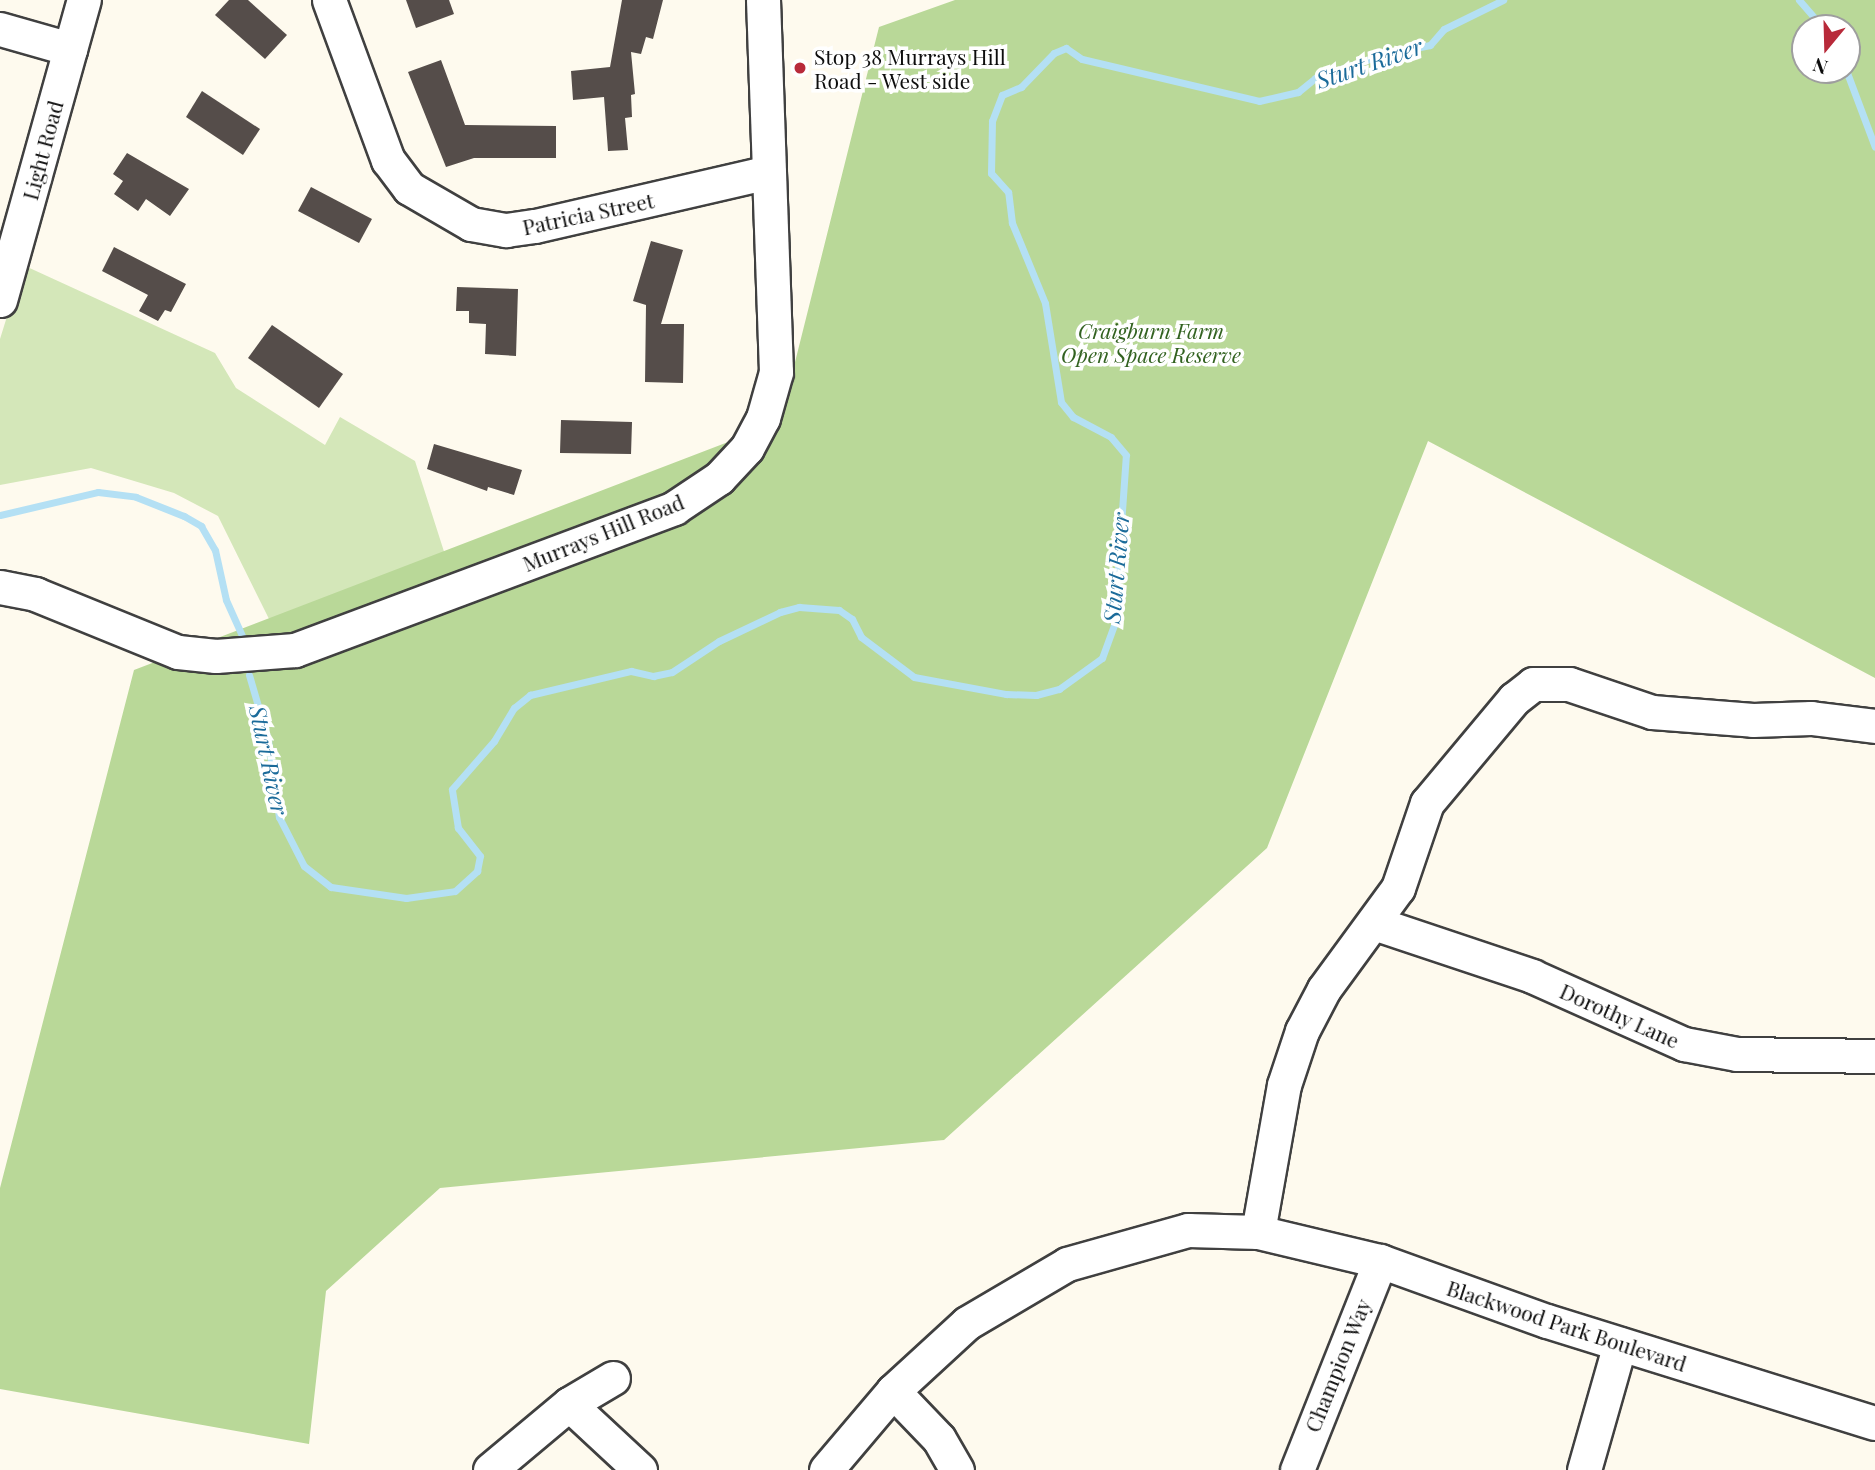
<!DOCTYPE html>
<style>
body{margin:0}
#map{position:relative;width:1875px;height:1470px;overflow:hidden;background:#fefaee;font-family:"Playfair Display",serif}
div>[style]{position:absolute}
.green>*{inset:0;background:#d4e7b9}
.forest>*{inset:0;background:#b9d898}
.stream>*{height:7px;margin:-3.5px;padding:0 3.5px;transform-origin:3.5px;border-radius:3.5px;background:#b4e0f4}
.building>*{inset:0;background:#554d4a}
.roads{filter:drop-shadow(2px 0 #404040) drop-shadow(-2px 0 #404040) drop-shadow(0 2px #404040) drop-shadow(0 -2px #404040)}
.minor>*{height:33px;margin:-16.5px;padding:0 16.5px;transform-origin:16.5px;border-radius:16.5px;background:#fff}
.dots>*{width:19px;height:19px;translate:-50% -50%;box-sizing:border-box;border:4px solid #fff;border-radius:50%}
span{translate:-50% -50%;white-space:nowrap;text-align:center;line-height:1.15;-webkit-text-stroke:7px #fff;paint-order:stroke}
.poi-label{font-size:21px;color:#0d0d0d}
.left{translate:0 -50%;text-align:left}
.street-label{font-size:21px;color:#0d0d0d}
.park-label{font-size:21px;color:#326220;font-style:italic}
.water-label{font-size:23px;color:#1b6b9a;font-style:italic}
.north{position:absolute;left:1791px;top:14px;width:70px;height:70px;box-sizing:border-box;background:#fff;border:2px solid #9e9e9e;border-radius:50%;rotate:199deg;font-size:19px;font-weight:700;line-height:28px;text-align:center;color:#0d0d0d}
.north::after{content:'';display:block;margin:auto;width:24px;height:32px;background:#b82a3a;clip-path:polygon(50% 0,100% 100%,50% 72%,0 100%)}
</style>
<div id="map">
<div class="green">
<div style="clip-path:polygon(23px 265px,215px 353px,236px 388px,325px 445px,340px 417px,415px 461px,448px 564px,271px 623px,218px 516px,174px 493px,91px 468px,0 485px,0 339px)"></div>
</div>
<div class="forest">
<div style="clip-path:polygon(evenodd,955px 0,1875px 0,1875px 678px,1428px 441px,1267px 848px,944px 1140px,440px 1188px,326px 1291px,309px 1444px,0 1389px,0 1188px,134px 670px,780px 422px,879px 27px,955px 0,1805px 28px,1847px 28px,1847px 70px,1805px 70px,1805px 28px)"></div>
</div>
<div class="stream">
<div style="left:1799px;top:0;width:37px;rotate:49deg"></div>
<div style="left:1846px;top:70px;width:82px;rotate:69.4deg"></div>
<div style="left:0;top:515px;width:101px;rotate:-13.2deg"></div>
<div style="left:98px;top:492px;width:38px;rotate:7deg"></div>
<div style="left:136px;top:497px;width:52px;rotate:21.6deg"></div>
<div style="left:184px;top:516px;width:20px;rotate:30deg"></div>
<div style="left:201px;top:526px;width:28px;rotate:60deg"></div>
<div style="left:215px;top:550px;width:51px;rotate:77.6deg"></div>
<div style="left:226px;top:600px;width:44px;rotate:65.8deg"></div>
<div style="left:249px;top:675px;width:68px;rotate:73.7deg"></div>
<div style="left:268px;top:740px;width:78px;rotate:81.9deg"></div>
<div style="left:279px;top:817px;width:55px;rotate:63deg"></div>
<div style="left:304px;top:866px;width:34px;rotate:38deg"></div>
<div style="left:331px;top:887px;width:76px;rotate:8.3deg"></div>
<div style="left:406px;top:898px;width:49px;rotate:-8.1deg"></div>
<div style="left:455px;top:891px;width:30px;rotate:-42deg"></div>
<div style="left:477px;top:871px;width:15px;rotate:-79deg"></div>
<div style="left:480px;top:856px;width:36px;rotate:-128deg"></div>
<div style="left:458px;top:828px;width:39px;rotate:-99deg"></div>
<div style="left:452px;top:789px;width:64px;rotate:-48.8deg"></div>
<div style="left:494px;top:741px;width:39px;rotate:-59deg"></div>
<div style="left:514px;top:708px;width:21px;rotate:-39deg"></div>
<div style="left:530px;top:695px;width:104px;rotate:-13.4deg"></div>
<div style="left:631px;top:671px;width:23px;rotate:13deg"></div>
<div style="left:653px;top:676px;width:19px;rotate:-12deg"></div>
<div style="left:672px;top:672px;width:56px;rotate:-33.4deg"></div>
<div style="left:719px;top:641px;width:68px;rotate:-25.4deg"></div>
<div style="left:780px;top:612px;width:20px;rotate:-15deg"></div>
<div style="left:799px;top:607px;width:40px;rotate:4.3deg"></div>
<div style="left:839px;top:610px;width:16px;rotate:35deg"></div>
<div style="left:852px;top:619px;width:20px;rotate:63deg"></div>
<div style="left:861px;top:637px;width:66px;rotate:37deg"></div>
<div style="left:914px;top:677px;width:94px;rotate:10.5deg"></div>
<div style="left:1006px;top:694px;width:30px;rotate:2deg"></div>
<div style="left:1036px;top:695px;width:24px;rotate:-15deg"></div>
<div style="left:1059px;top:689px;width:53px;rotate:-35.8deg"></div>
<div style="left:1102px;top:658px;width:35px;rotate:-70deg"></div>
<div style="left:1114px;top:625px;width:170px;rotate:-86deg"></div>
<div style="left:1126px;top:455px;width:23px;rotate:-130deg"></div>
<div style="left:1111px;top:437px;width:43px;rotate:-152.2deg"></div>
<div style="left:1073px;top:417px;width:19px;rotate:-129deg"></div>
<div style="left:1061px;top:402px;width:100px;rotate:-99.2deg"></div>
<div style="left:1045px;top:303px;width:87px;rotate:-112.4deg"></div>
<div style="left:1012px;top:223px;width:31px;rotate:-97deg"></div>
<div style="left:1008px;top:192px;width:25px;rotate:-132deg"></div>
<div style="left:991px;top:173px;width:52px;rotate:-88.9deg"></div>
<div style="left:992px;top:121px;width:28px;rotate:-69deg"></div>
<div style="left:1002px;top:95px;width:21px;rotate:-23deg"></div>
<div style="left:1021px;top:87px;width:47px;rotate:-45.9deg"></div>
<div style="left:1054px;top:53px;width:13px;rotate:-23deg"></div>
<div style="left:1066px;top:48px;width:19px;rotate:35deg"></div>
<div style="left:1082px;top:59px;width:182px;rotate:13.3deg"></div>
<div style="left:1259px;top:101px;width:40px;rotate:-13deg"></div>
<div style="left:1298px;top:92px;width:22px;rotate:-39deg"></div>
<div style="left:1315px;top:78px;width:70px;rotate:-19.2deg"></div>
<div style="left:1381px;top:55px;width:50px;rotate:-11.5deg"></div>
<div style="left:1430px;top:45px;width:21px;rotate:-49deg"></div>
<div style="left:1444px;top:29px;width:66px;rotate:-26.2deg"></div>
</div>
<div class="building">
<div style="clip-path:polygon(229px 0,248px 0,287px 35px,265px 59px,215px 15px)"></div>
<div style="clip-path:polygon(406px 0,449px 0,454px 14px,416px 28px)"></div>
<div style="clip-path:polygon(622px 0,663px 0,653px 39px,646px 37px,641px 54px,631px 52px,635px 94px,631px 95px,632px 117px,625px 118px,628px 150px,608px 151px,604px 97px,573px 100px,571px 71px,610px 67px)"></div>
<div style="clip-path:polygon(441px 60px,465px 125px,556px 126px,556px 158px,474px 158px,446px 167px,408px 72px)"></div>
<div style="clip-path:polygon(202px 91px,260px 129px,243px 155px,186px 117px)"></div>
<div style="clip-path:polygon(127px 153px,189px 189px,170px 216px,146px 199px,138px 211px,114px 194px,123px 181px,113px 174px)"></div>
<div style="clip-path:polygon(311px 187px,372px 219px,359px 243px,298px 211px)"></div>
<div style="clip-path:polygon(651px 241px,683px 250px,661px 324px,684px 324px,683px 383px,645px 382px,646px 305px,633px 301px)"></div>
<div style="clip-path:polygon(114px 247px,186px 284px,171px 312px,165px 310px,158px 321px,139px 311px,148px 295px,102px 271px)"></div>
<div style="clip-path:polygon(457px 287px,518px 289px,516px 356px,485px 354px,486px 324px,469px 323px,469px 311px,456px 311px)"></div>
<div style="clip-path:polygon(272px 325px,343px 374px,319px 408px,248px 358px)"></div>
<div style="clip-path:polygon(561px 420px,632px 422px,631px 454px,560px 453px)"></div>
<div style="clip-path:polygon(434px 444px,522px 470px,514px 495px,488px 487px,487px 491px,427px 469px)"></div>
</div>
<div class="roads">
<div class="minor">
<div style="left:329px;top:0;width:171px;rotate:69.8deg"></div>
<div style="left:388px;top:160px;width:35px;rotate:53deg"></div>
<div style="left:409px;top:188px;width:72px;rotate:30.1deg"></div>
<div style="left:471px;top:224px;width:36px;rotate:10deg"></div>
<div style="left:506px;top:230px;width:29px;rotate:-8deg"></div>
<div style="left:535px;top:226px;width:240px;rotate:-13deg"></div>
<div style="left:0;top:29px;width:73px;rotate:15.9deg"></div>
<div style="left:0;top:300px;width:312px;rotate:-74.4deg"></div>
<div style="left:0;top:587px;width:36px;rotate:11deg"></div>
<div style="left:35px;top:594px;width:154px;rotate:22.1deg"></div>
<div style="left:178px;top:652px;width:38px;rotate:6deg"></div>
<div style="left:216px;top:656px;width:79px;rotate:-4.3deg"></div>
<div style="left:295px;top:650px;width:405px;rotate:-20.5deg"></div>
<div style="left:674px;top:508px;width:54px;rotate:-33.7deg"></div>
<div style="left:719px;top:478px;width:41px;rotate:-47deg"></div>
<div style="left:747px;top:448px;width:34px;rotate:-62deg"></div>
<div style="left:763px;top:418px;width:48px;rotate:-74.2deg"></div>
<div style="left:776px;top:372px;width:372px;rotate:-92deg"></div>
<div style="left:1374px;top:923px;width:167px;rotate:18.5deg"></div>
<div style="left:1532px;top:976px;width:167px;rotate:24.1deg"></div>
<div style="left:1684px;top:1044px;width:54px;rotate:10.7deg"></div>
<div style="left:1737px;top:1054px;width:138px;rotate:0.8deg"></div>
<div style="left:1258px;top:1232px;width:149px;rotate:-80deg"></div>
<div style="left:1284px;top:1085px;width:57px;rotate:-71.6deg"></div>
<div style="left:1302px;top:1031px;width:47px;rotate:-62.4deg"></div>
<div style="left:1324px;top:989px;width:125px;rotate:-53.8deg"></div>
<div style="left:1398px;top:888px;width:90px;rotate:-71.2deg"></div>
<div style="left:1427px;top:803px;width:136px;rotate:-50.1deg"></div>
<div style="left:1514px;top:699px;width:24px;rotate:-38deg"></div>
<div style="left:1533px;top:684px;width:36px"></div>
<div style="left:1569px;top:684px;width:88px;rotate:18.6deg"></div>
<div style="left:1652px;top:712px;width:101px;rotate:4.5deg"></div>
<div style="left:1753px;top:720px;width:58px;rotate:-2deg"></div>
<div style="left:1811px;top:718px;width:64px;rotate:7.1deg"></div>
<div style="left:893px;top:1391px;width:66px;rotate:46.2deg"></div>
<div style="left:939px;top:1439px;width:36px;rotate:60deg"></div>
<div style="left:569px;top:1404px;width:51px;rotate:-30.6deg"></div>
<div style="left:490px;top:1470px;width:103px;rotate:-39.9deg"></div>
<div style="left:569px;top:1404px;width:97px;rotate:42.9deg"></div>
<div style="left:826px;top:1470px;width:104px;rotate:-49.7deg"></div>
<div style="left:893px;top:1391px;width:100px;rotate:-42.6deg"></div>
<div style="left:967px;top:1323px;width:116px;rotate:-30.5deg"></div>
<div style="left:1067px;top:1264px;width:126px;rotate:-15.7deg"></div>
<div style="left:1188px;top:1230px;width:70px;rotate:1.6deg"></div>
<div style="left:1258px;top:1232px;width:125px;rotate:13.4deg"></div>
<div style="left:1380px;top:1261px;width:177px;rotate:19.8deg"></div>
<div style="left:1547px;top:1321px;width:343px;rotate:17.3deg"></div>
<div style="left:1297px;top:1470px;width:225px;rotate:-68.3deg"></div>
<div style="left:1584px;top:1470px;width:131px;rotate:-74.1deg"></div>
</div>
</div>
<div class="dots">
<div style="left:800px;top:68px;background:#b82a3a"></div>
</div>
<div class="poi-label">
<span class="left" style="left:814px;top:68px">Stop 38 Murrays Hill<br>Road - West side</span>
</div>
<div class="street-label">
<span style="left:42px;top:150px;rotate:-75deg">Light Road</span>
<span style="left:588px;top:213px;rotate:-12deg">Patricia Street</span>
<span style="left:603px;top:532px;rotate:-22deg">Murrays Hill Road</span>
<span style="left:1620px;top:1015px;rotate:24deg">Dorothy Lane</span>
<span style="left:1567px;top:1325px;rotate:18deg">Blackwood Park Boulevard</span>
<span style="left:1337px;top:1365px;rotate:-68deg">Champion Way</span>
</div>
<div class="park-label">
<span style="left:1151px;top:342px">Craigburn Farm<br>Open Space Reserve</span>
</div>
<div class="water-label">
<span style="left:1369px;top:63px;rotate:-19deg">Sturt River</span>
<span style="left:1116px;top:568px;rotate:-85deg">Sturt River</span>
<span style="left:269px;top:760px;rotate:78deg">Sturt River</span>
</div>
<div class="north">N</div>
</div>
